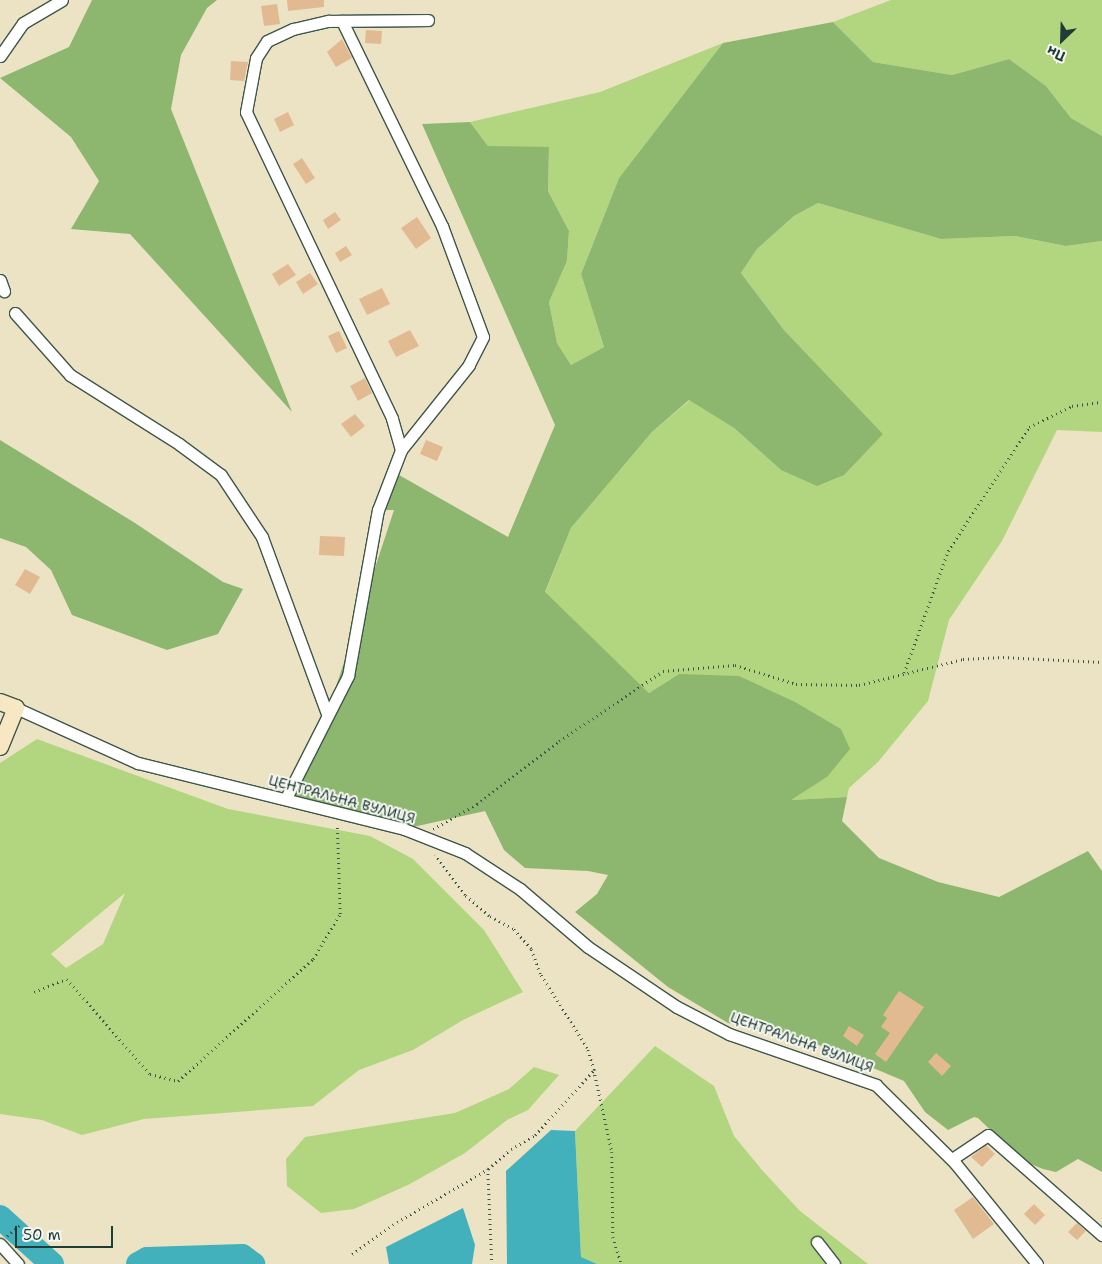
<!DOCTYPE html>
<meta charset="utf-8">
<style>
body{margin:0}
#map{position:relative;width:1102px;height:1264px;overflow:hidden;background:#ece3c5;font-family:"Shantell Sans",sans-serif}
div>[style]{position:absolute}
.green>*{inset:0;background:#b2d67f}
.forest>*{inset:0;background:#8db76e}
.water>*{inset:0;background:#42b1bc}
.river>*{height:24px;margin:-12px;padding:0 12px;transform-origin:12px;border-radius:12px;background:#42b1bc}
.building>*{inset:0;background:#e2ba91}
.path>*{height:2.5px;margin-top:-1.25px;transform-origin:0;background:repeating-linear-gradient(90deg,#3e564a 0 1px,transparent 0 5px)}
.roads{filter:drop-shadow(1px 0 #3e564a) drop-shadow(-1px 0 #3e564a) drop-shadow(0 1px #3e564a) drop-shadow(0 -1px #3e564a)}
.street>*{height:11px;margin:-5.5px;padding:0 5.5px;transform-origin:5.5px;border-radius:5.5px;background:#fff}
.secondary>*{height:16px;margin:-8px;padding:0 8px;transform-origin:8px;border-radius:8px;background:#f7e8c3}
span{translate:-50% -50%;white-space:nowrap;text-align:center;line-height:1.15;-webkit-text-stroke:4px #f6f6f2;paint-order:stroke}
.street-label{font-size:14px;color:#1f3d34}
.north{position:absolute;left:1037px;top:15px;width:50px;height:50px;-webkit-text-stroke:4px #f6f6f2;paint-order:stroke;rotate:204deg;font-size:14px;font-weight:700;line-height:20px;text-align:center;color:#1f3d34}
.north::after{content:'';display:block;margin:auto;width:18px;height:22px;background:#1f3d34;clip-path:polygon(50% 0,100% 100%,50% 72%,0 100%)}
.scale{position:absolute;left:15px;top:1226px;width:98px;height:22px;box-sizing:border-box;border:2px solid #1f3d34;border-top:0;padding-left:6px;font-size:15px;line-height:18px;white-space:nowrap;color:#1f3d34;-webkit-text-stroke:4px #f6f6f2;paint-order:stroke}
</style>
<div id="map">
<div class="green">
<div style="clip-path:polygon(891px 0,1102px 0,1102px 136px,1071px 118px,1046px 86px,1009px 59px,952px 75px,873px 62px,833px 22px)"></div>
<div style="clip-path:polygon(723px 43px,619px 178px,581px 274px,604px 347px,571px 365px,557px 343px,549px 302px,567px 261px,569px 231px,548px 191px,549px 148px,488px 146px,470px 122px,600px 92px)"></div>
<div style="clip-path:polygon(818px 203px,941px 239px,1015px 236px,1066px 246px,1102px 241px,1102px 432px,1057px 430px,1002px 541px,949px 620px,928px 701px,878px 762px,849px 788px,847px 797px,790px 800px,827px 777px,679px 674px,649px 693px,545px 593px,571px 528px,652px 432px,690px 400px,734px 428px,781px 470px,883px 434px,784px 330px,741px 273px,757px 249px,794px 216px)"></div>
<div style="clip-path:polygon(evenodd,37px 739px,228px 809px,370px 836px,413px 859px,484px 930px,523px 992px,463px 1020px,413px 1050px,359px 1070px,313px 1106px,144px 1119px,82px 1135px,42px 1120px,0 1114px,0 763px,37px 739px,125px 893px,103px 944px,66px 968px,51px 954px,125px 893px)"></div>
<div style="clip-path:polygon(655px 1046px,714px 1086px,734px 1136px,762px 1170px,800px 1211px,868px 1264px,597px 1264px,581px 1257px,575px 1131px)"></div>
<div style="clip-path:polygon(534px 1067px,559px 1075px,528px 1110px,507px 1120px,465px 1153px,408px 1185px,354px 1209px,321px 1213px,287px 1186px,286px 1159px,305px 1137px,455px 1113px,509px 1089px)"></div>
</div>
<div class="forest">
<div style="clip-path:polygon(92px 0,217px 0,207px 8px,181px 55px,171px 109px,292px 412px,130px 234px,71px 229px,99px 181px,71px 137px,0 78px,69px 47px)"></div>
<div style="clip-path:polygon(833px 22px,873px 62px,952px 75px,1009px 59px,1046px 86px,1071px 118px,1102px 136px,1102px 241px,1066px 246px,1015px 236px,941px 239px,818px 203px,794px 216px,757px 249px,741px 273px,784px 330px,883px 434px,844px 475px,817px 486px,781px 470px,734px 428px,689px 400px,652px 432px,571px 528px,545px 592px,649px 693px,679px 674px,739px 676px,795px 702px,841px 729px,850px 749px,827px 777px,791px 800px,847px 797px,842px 821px,879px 858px,938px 882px,999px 897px,1088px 851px,1102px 871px,1102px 1172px,1078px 1159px,1056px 1172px,1043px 1169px,1021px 1160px,978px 1118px,974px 1117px,948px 1130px,925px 1112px,904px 1081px,807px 1040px,728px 1023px,668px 987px,575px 912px,597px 894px,608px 875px,588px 871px,525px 868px,504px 850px,485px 811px,404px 829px,286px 798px,327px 714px,394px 510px,378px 510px,392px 471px,508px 537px,555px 425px,422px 124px,470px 122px,488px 146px,549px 147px,548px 191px,569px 231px,567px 261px,549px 302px,557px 343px,571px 365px,604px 347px,581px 274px,619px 178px,723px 43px)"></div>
<div style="clip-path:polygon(0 440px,135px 523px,223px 582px,243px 589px,218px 634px,167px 650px,72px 615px,51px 570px,26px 547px,0 538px)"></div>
</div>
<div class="water">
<div style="clip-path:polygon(551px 1130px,575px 1131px,581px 1257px,597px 1264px,507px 1264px,506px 1171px)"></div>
<div style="clip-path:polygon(463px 1208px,475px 1245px,472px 1264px,389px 1264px,386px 1247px)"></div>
</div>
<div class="river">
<div style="left:0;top:1217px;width:70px;rotate:42.1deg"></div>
<div style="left:138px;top:1264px;width:10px;rotate:-29deg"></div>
<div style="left:147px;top:1259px;width:95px;rotate:-1.8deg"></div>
<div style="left:242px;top:1256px;width:14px;rotate:36deg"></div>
</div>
<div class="building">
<div style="clip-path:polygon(287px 0,324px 0,324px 7px,288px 11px)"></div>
<div style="clip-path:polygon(277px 4px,280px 24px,264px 26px,261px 6px)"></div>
<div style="clip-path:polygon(366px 30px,382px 31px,381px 44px,365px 43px)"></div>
<div style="clip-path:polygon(342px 39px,352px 58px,336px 67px,327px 52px)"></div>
<div style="clip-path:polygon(231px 61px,248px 62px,244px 81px,230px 80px)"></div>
<div style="clip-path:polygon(288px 112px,294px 125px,280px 132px,274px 119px)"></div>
<div style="clip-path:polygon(302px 158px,315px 178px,306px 184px,293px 164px)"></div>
<div style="clip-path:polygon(335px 212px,341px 220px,328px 229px,323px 220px)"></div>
<div style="clip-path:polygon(417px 217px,431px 238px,416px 249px,401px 228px)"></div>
<div style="clip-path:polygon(346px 246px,352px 255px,340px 262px,335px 253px)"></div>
<div style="clip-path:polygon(288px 264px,296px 275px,279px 286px,272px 274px)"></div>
<div style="clip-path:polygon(310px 273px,318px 284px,303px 294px,296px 282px)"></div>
<div style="clip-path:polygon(382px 288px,390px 304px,367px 315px,359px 299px)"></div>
<div style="clip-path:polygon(410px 330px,419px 346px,396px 357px,388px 341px)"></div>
<div style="clip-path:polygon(339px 331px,347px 348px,336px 353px,328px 336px)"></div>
<div style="clip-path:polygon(365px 378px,372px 393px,358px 401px,350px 386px)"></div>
<div style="clip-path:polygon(355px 414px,365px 426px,351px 437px,341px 424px)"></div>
<div style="clip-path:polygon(426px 440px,443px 447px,437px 461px,420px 454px)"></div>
<div style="clip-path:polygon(320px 536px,345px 537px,344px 556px,319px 555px)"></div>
<div style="clip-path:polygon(25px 569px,40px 577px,30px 594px,15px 585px)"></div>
<div style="clip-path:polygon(899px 991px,924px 1007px,886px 1062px,875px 1054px,890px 1033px,881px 1027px,887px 1018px,883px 1015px)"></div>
<div style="clip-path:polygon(849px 1026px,864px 1035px,857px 1046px,843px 1036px)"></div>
<div style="clip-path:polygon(936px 1053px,951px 1066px,942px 1076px,928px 1062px)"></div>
<div style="clip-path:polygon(986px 1145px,995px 1154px,982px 1167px,971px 1157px)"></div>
<div style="clip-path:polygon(973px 1197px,994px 1224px,973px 1239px,954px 1210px)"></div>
<div style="clip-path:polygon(1034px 1204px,1045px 1215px,1035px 1225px,1024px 1214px)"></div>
<div style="clip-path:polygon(1077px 1223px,1086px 1231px,1077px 1240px,1068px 1232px)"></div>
</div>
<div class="path">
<div style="left:904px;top:673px;width:130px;rotate:-70.2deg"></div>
<div style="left:948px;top:551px;width:148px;rotate:-56.8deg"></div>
<div style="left:1029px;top:427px;width:48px;rotate:-26deg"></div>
<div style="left:1072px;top:406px;width:30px;rotate:-8deg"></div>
<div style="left:433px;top:829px;width:51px;rotate:-29.6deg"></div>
<div style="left:477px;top:804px;width:103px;rotate:-37.5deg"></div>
<div style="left:559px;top:741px;width:125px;rotate:-33.9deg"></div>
<div style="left:663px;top:671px;width:72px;rotate:-4.8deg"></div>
<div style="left:735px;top:665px;width:64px;rotate:17.3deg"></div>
<div style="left:796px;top:684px;width:63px;rotate:0.9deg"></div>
<div style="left:859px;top:685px;width:107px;rotate:-14deg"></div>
<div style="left:963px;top:659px;width:40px;rotate:-2.9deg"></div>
<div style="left:1003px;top:657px;width:99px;rotate:2.9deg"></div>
<div style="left:34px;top:992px;width:35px;rotate:-22deg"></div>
<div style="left:67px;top:979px;width:126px;rotate:48.9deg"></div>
<div style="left:150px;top:1074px;width:29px;rotate:14deg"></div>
<div style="left:178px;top:1081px;width:182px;rotate:-42.1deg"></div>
<div style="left:313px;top:959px;width:52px;rotate:-59deg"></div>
<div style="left:340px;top:914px;width:89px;rotate:-91.9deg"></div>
<div style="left:594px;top:1070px;width:84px;rotate:77.6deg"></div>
<div style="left:612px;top:1152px;width:85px;rotate:89.3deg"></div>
<div style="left:613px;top:1237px;width:28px;rotate:73deg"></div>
<div style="left:488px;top:1169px;width:95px;rotate:87.6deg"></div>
<div style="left:7px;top:1236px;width:18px;rotate:-41deg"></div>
<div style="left:352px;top:1254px;width:55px;rotate:-35.4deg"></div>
<div style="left:397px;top:1222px;width:105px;rotate:-30.2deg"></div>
<div style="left:488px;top:1169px;width:30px;rotate:-41deg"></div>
<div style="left:511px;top:1149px;width:28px;rotate:-30deg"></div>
<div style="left:535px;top:1135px;width:88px;rotate:-47.8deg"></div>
<div style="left:594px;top:1070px;width:23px;rotate:-108deg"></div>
<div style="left:587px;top:1048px;width:88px;rotate:-122.4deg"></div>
<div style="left:540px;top:974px;width:27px;rotate:-110deg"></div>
<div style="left:531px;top:949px;width:27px;rotate:-132deg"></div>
<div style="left:513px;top:929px;width:27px;rotate:-152deg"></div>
<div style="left:489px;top:916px;width:32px;rotate:-139deg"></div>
<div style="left:465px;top:895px;width:50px;rotate:-126.9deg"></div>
</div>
<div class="roads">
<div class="street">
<div style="left:342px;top:21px;width:228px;rotate:64deg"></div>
<div style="left:442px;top:226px;width:118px;rotate:69.7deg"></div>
<div style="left:483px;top:337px;width:31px;rotate:117deg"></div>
<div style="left:469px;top:365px;width:109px;rotate:128.7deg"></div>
<div style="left:0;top:56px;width:40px;rotate:-55.1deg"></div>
<div style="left:23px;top:23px;width:45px;rotate:-30.5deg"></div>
<div style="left:0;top:280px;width:12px;rotate:70deg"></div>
<div style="left:15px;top:313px;width:83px;rotate:48.4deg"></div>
<div style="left:70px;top:375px;width:129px;rotate:32.3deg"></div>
<div style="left:179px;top:444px;width:52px;rotate:36.4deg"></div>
<div style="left:221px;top:475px;width:74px;rotate:56.5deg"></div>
<div style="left:262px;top:537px;width:189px;rotate:69.8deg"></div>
<div style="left:16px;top:708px;width:134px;rotate:24.3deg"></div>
<div style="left:138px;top:763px;width:274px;rotate:13.9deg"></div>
<div style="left:404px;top:829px;width:66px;rotate:21.5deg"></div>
<div style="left:465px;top:853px;width:66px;rotate:33.2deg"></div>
<div style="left:520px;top:889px;width:89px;rotate:40.5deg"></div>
<div style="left:588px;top:947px;width:107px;rotate:34deg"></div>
<div style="left:677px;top:1007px;width:59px;rotate:27.4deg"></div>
<div style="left:729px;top:1034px;width:156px;rotate:19.1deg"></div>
<div style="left:876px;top:1085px;width:111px;rotate:44.6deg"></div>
<div style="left:955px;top:1163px;width:130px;rotate:50.9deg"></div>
<div style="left:286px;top:798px;width:137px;rotate:-63.1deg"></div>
<div style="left:348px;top:676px;width:169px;rotate:-79.8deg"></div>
<div style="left:378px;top:510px;width:64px;rotate:-69deg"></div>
<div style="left:401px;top:450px;width:33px;rotate:-106deg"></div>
<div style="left:392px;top:418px;width:339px;rotate:-115.5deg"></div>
<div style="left:246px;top:112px;width:55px;rotate:-79.5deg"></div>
<div style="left:256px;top:58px;width:20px;rotate:-57deg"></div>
<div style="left:267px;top:41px;width:29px;rotate:-25deg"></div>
<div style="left:293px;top:29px;width:37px;rotate:-13deg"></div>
<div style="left:329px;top:21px;width:99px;rotate:-0.6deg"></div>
<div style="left:952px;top:1159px;width:43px;rotate:-33.7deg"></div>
<div style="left:988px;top:1135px;width:152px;rotate:41.3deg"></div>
<div style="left:817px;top:1242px;width:28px;rotate:52deg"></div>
<div style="left:0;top:1244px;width:27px;rotate:48deg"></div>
</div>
<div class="secondary">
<div style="left:0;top:702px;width:17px;rotate:21deg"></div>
<div style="left:16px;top:708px;width:42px;rotate:112.3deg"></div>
</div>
</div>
<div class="street-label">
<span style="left:342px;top:799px;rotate:15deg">ЦЕНТРАЛЬНА ВУЛИЦЯ</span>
<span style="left:802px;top:1042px;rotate:20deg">ЦЕНТРАЛЬНА ВУЛИЦЯ</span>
</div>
<div class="north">Пн</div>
<div class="scale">50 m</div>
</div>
